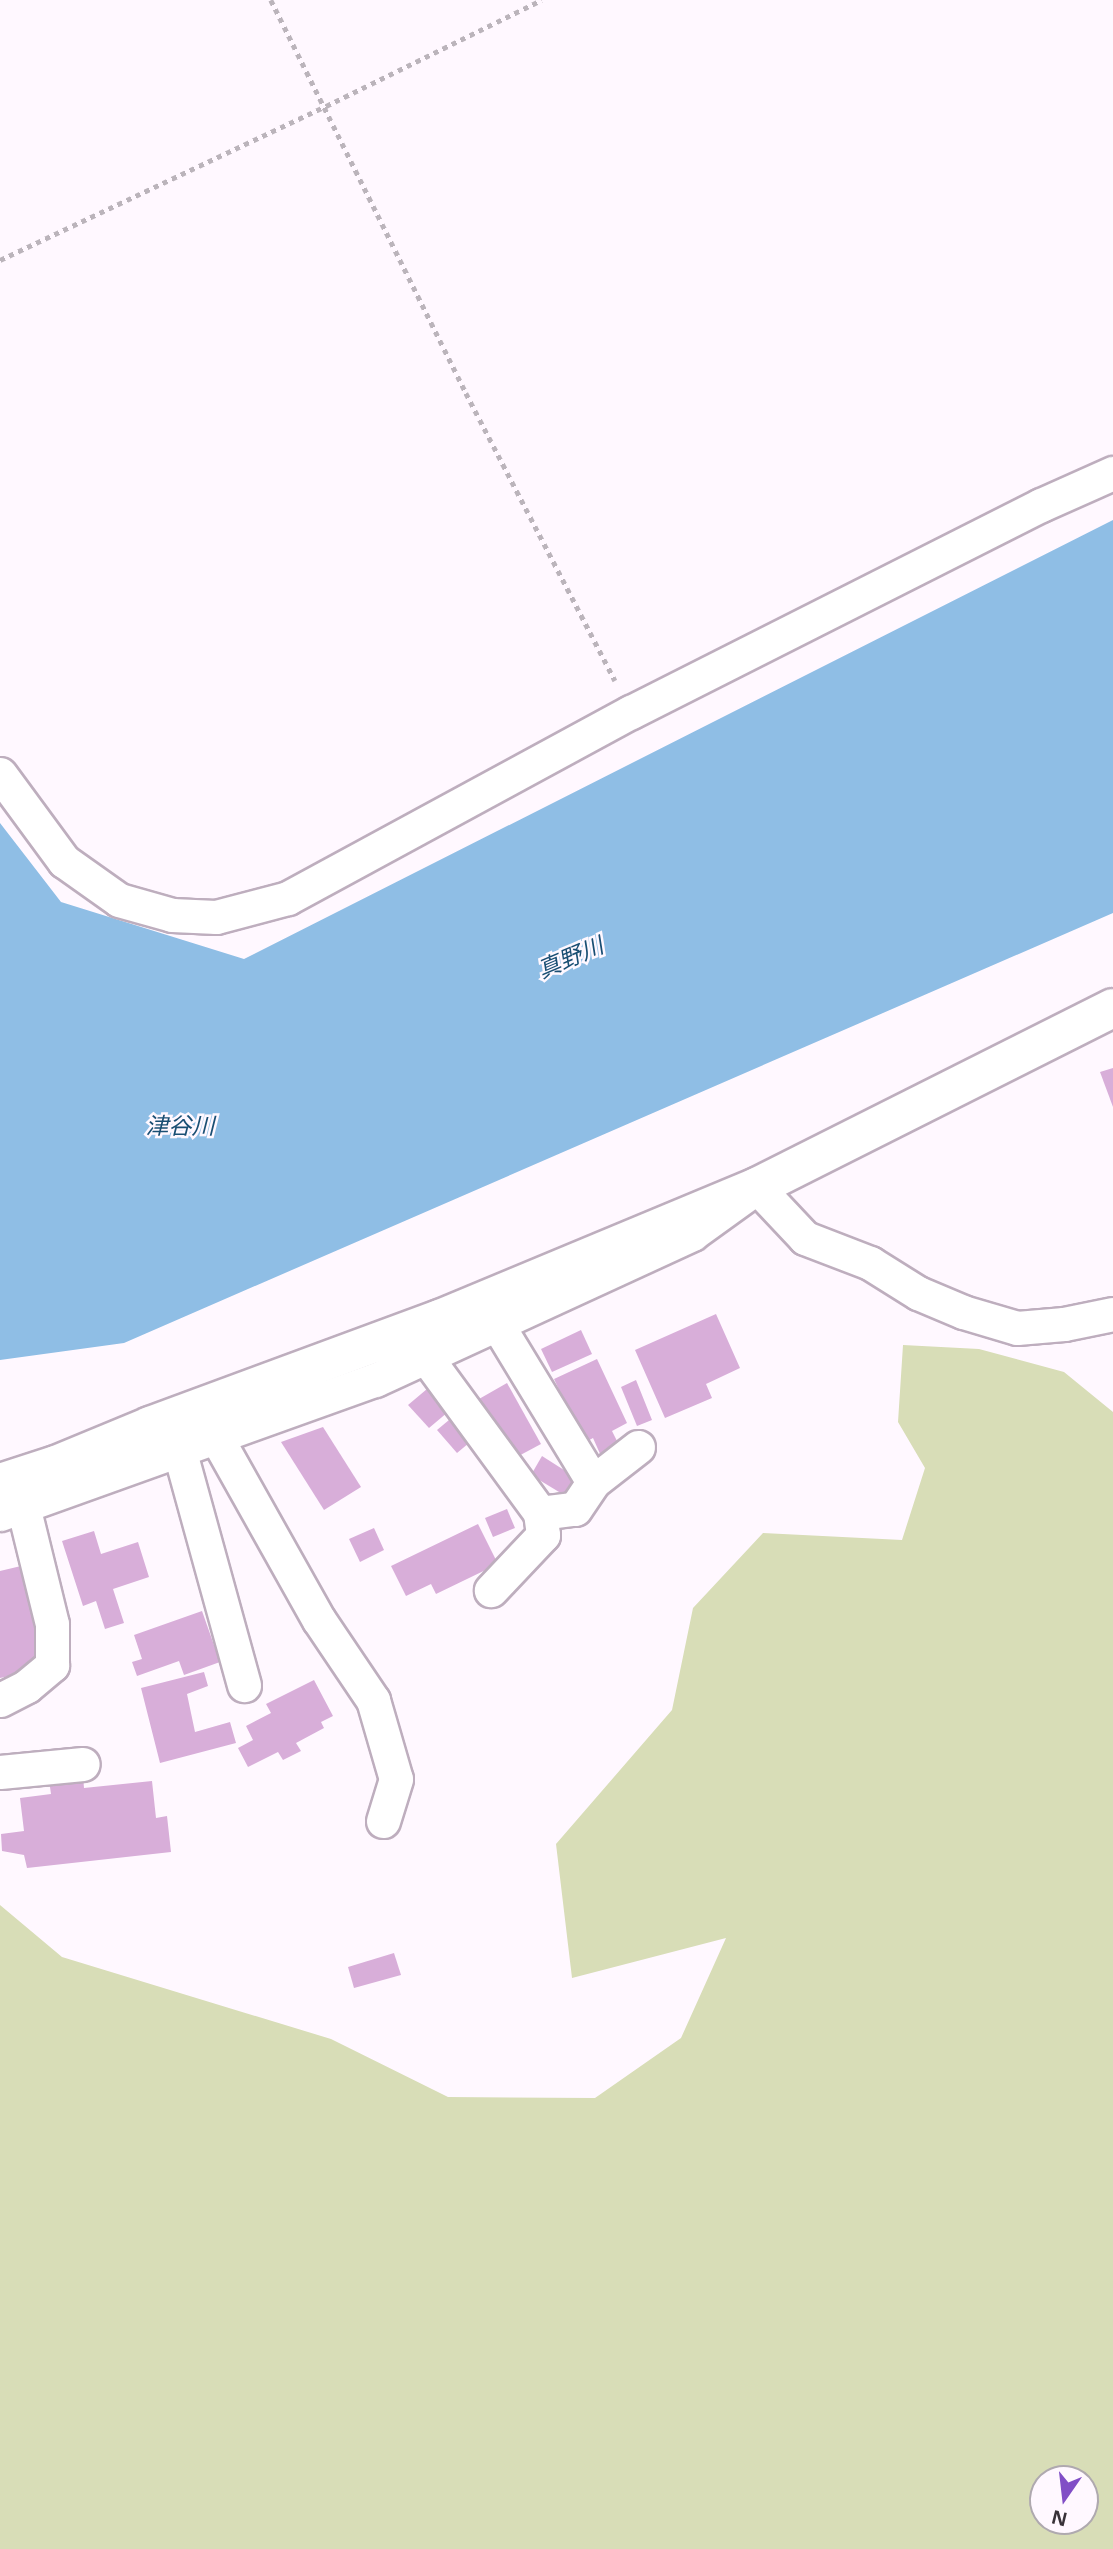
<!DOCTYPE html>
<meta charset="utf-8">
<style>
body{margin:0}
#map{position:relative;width:1113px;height:2549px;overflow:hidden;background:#fff8ff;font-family:"Noto Sans","Noto Sans JP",sans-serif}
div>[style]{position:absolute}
.green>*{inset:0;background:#d8ddb7}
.water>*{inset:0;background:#8fbee5}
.building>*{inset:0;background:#d8aed9}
.path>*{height:4.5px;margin-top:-2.25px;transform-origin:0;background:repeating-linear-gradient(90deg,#bbb4bb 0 5px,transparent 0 10px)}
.roads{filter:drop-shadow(2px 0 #beaebe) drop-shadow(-2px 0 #beaebe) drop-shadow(0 2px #beaebe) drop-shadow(0 -2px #beaebe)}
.street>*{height:33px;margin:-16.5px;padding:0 16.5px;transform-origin:16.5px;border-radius:16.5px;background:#fff}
.secondary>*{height:38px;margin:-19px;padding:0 19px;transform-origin:19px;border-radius:19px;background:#fff}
span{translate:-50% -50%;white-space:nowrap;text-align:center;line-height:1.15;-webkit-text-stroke:5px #fff8ff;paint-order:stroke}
.water-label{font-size:23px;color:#194e73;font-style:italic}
.north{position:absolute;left:1029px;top:2465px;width:70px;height:70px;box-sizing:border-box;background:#fff8ff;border:2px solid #afa9af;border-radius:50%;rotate:194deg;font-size:19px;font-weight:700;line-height:28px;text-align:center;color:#383238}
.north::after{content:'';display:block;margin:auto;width:24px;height:32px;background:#814ec6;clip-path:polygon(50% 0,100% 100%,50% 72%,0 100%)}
</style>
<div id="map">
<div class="green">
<div style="clip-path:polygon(evenodd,903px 1345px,979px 1349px,1064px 1372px,1113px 1412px,1113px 2549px,0 2549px,0 1905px,62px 1957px,331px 2039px,448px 2097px,595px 2098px,681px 2038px,726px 1938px,572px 1978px,556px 1844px,672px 1710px,693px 1608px,763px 1533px,902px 1540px,925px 1468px,898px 1422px,903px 1345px,1043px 2479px,1085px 2479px,1085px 2521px,1043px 2521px,1043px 2479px)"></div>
</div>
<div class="water">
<div style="clip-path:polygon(1113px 520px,1113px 913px,124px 1343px,0 1360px,0 823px,61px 902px,244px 959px)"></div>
</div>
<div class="building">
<div style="clip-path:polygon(1113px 1068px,1113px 1107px,1100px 1072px)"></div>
<div style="clip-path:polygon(716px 1314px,740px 1368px,706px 1384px,712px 1398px,665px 1418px,635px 1350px)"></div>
<div style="clip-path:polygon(581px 1330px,592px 1354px,552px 1372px,541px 1349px)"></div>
<div style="clip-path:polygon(597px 1359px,627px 1423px,612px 1431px,620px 1447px,601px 1456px,593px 1438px,584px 1443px,554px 1379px)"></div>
<div style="clip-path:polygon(636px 1380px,652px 1420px,637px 1426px,621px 1387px)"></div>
<div style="clip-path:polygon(507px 1383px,541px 1444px,513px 1459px,479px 1399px)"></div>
<div style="clip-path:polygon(427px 1389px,448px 1412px,429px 1428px,408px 1405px)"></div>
<div style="clip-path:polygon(455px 1415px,475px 1438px,457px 1453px,437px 1430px)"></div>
<div style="clip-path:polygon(323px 1427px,361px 1487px,324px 1510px,281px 1442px)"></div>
<div style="clip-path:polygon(542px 1456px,575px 1477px,564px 1495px,531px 1475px)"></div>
<div style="clip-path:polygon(507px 1509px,515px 1528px,493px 1537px,485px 1518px)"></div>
<div style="clip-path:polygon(478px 1524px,498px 1564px,436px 1594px,431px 1584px,406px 1596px,391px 1566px)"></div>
<div style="clip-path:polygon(374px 1528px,384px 1550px,360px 1562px,349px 1539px)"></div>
<div style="clip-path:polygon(94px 1531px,101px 1554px,138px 1542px,149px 1577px,113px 1589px,124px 1623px,105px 1629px,96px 1601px,83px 1606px,62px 1541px)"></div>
<div style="clip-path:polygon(21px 1566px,43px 1669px,0 1678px,0 1571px)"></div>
<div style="clip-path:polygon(202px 1611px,220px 1662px,184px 1675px,179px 1661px,137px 1676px,132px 1662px,142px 1659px,134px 1635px)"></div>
<div style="clip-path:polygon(204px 1672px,208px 1686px,187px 1694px,195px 1732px,230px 1722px,236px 1743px,160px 1763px,141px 1688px)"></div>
<div style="clip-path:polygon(314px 1680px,333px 1716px,321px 1722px,324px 1728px,296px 1743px,301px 1751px,283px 1760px,278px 1752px,248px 1767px,238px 1748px,253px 1740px,246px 1726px,271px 1713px,266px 1704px)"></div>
<div style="clip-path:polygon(83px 1776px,84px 1788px,152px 1781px,156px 1818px,167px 1816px,171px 1852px,27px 1868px,24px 1855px,2px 1851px,1px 1834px,24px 1831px,20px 1798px,51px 1794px,49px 1780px)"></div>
<div style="clip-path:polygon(394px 1953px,401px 1975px,354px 1988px,348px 1967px)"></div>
</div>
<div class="path">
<div style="left:271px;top:0;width:439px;rotate:63.6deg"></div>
<div style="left:466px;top:393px;width:324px;rotate:62.6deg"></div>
<div style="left:0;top:260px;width:361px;rotate:-25.3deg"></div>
<div style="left:326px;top:106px;width:240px;rotate:-26.2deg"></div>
</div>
<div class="roads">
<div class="street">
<div style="left:0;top:774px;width:108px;rotate:53.7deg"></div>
<div style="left:64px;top:861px;width:67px;rotate:35.3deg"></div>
<div style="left:119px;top:900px;width:55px;rotate:15.8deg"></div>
<div style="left:172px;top:915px;width:44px;rotate:2.6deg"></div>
<div style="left:216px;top:917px;width:74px;rotate:-14.8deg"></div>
<div style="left:288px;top:898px;width:390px;rotate:-28.5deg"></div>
<div style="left:631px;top:712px;width:459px;rotate:-26.8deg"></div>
<div style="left:1041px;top:505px;width:79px;rotate:-24deg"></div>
<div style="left:497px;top:1324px;width:185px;rotate:58.7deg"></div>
<div style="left:593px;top:1482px;width:57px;rotate:-37.9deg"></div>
<div style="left:426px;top:1357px;width:193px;rotate:53.8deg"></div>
<div style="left:540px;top:1513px;width:22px;rotate:82deg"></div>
<div style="left:543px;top:1535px;width:76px;rotate:133.4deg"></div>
<div style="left:215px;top:1435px;width:212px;rotate:60.7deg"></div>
<div style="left:319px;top:1620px;width:97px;rotate:56deg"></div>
<div style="left:373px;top:1700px;width:82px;rotate:73.8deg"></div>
<div style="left:396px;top:1779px;width:44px;rotate:107.2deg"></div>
<div style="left:179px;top:1449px;width:245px;rotate:74.6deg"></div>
<div style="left:540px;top:1513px;width:35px;rotate:-7deg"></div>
<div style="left:575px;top:1509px;width:32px;rotate:-56deg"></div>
<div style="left:0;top:1514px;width:398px;rotate:-19.7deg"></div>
<div style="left:375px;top:1380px;width:349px;rotate:-24.7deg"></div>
<div style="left:692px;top:1234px;width:80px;rotate:-35.9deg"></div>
<div style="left:757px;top:1187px;width:70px;rotate:46.7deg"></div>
<div style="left:805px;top:1238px;width:70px;rotate:21deg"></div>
<div style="left:870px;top:1263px;width:57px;rotate:32deg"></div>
<div style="left:918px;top:1293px;width:49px;rotate:22.9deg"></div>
<div style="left:963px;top:1312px;width:56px;rotate:16.5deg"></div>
<div style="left:1017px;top:1328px;width:47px;rotate:-4.9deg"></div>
<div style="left:1064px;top:1324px;width:50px;rotate:-11.5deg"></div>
<div style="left:0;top:1700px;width:30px;rotate:-27deg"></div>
<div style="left:27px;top:1686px;width:33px;rotate:-40deg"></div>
<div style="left:52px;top:1665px;width:41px;rotate:-90deg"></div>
<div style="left:52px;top:1624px;width:122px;rotate:-103.8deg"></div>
<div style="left:0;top:1772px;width:83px;rotate:-5.5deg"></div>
</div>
<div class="secondary">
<div style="left:0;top:1483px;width:59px;rotate:-17.8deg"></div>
<div style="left:56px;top:1465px;width:102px;rotate:-22.5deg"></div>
<div style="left:150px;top:1426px;width:309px;rotate:-20.3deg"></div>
<div style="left:440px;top:1319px;width:343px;rotate:-22.6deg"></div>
<div style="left:757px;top:1187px;width:398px;rotate:-26.7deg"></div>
</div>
</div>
<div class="water-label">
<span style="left:570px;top:957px;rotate:-23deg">真野川</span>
<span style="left:180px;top:1125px">津谷川</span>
</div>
<div class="north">N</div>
</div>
